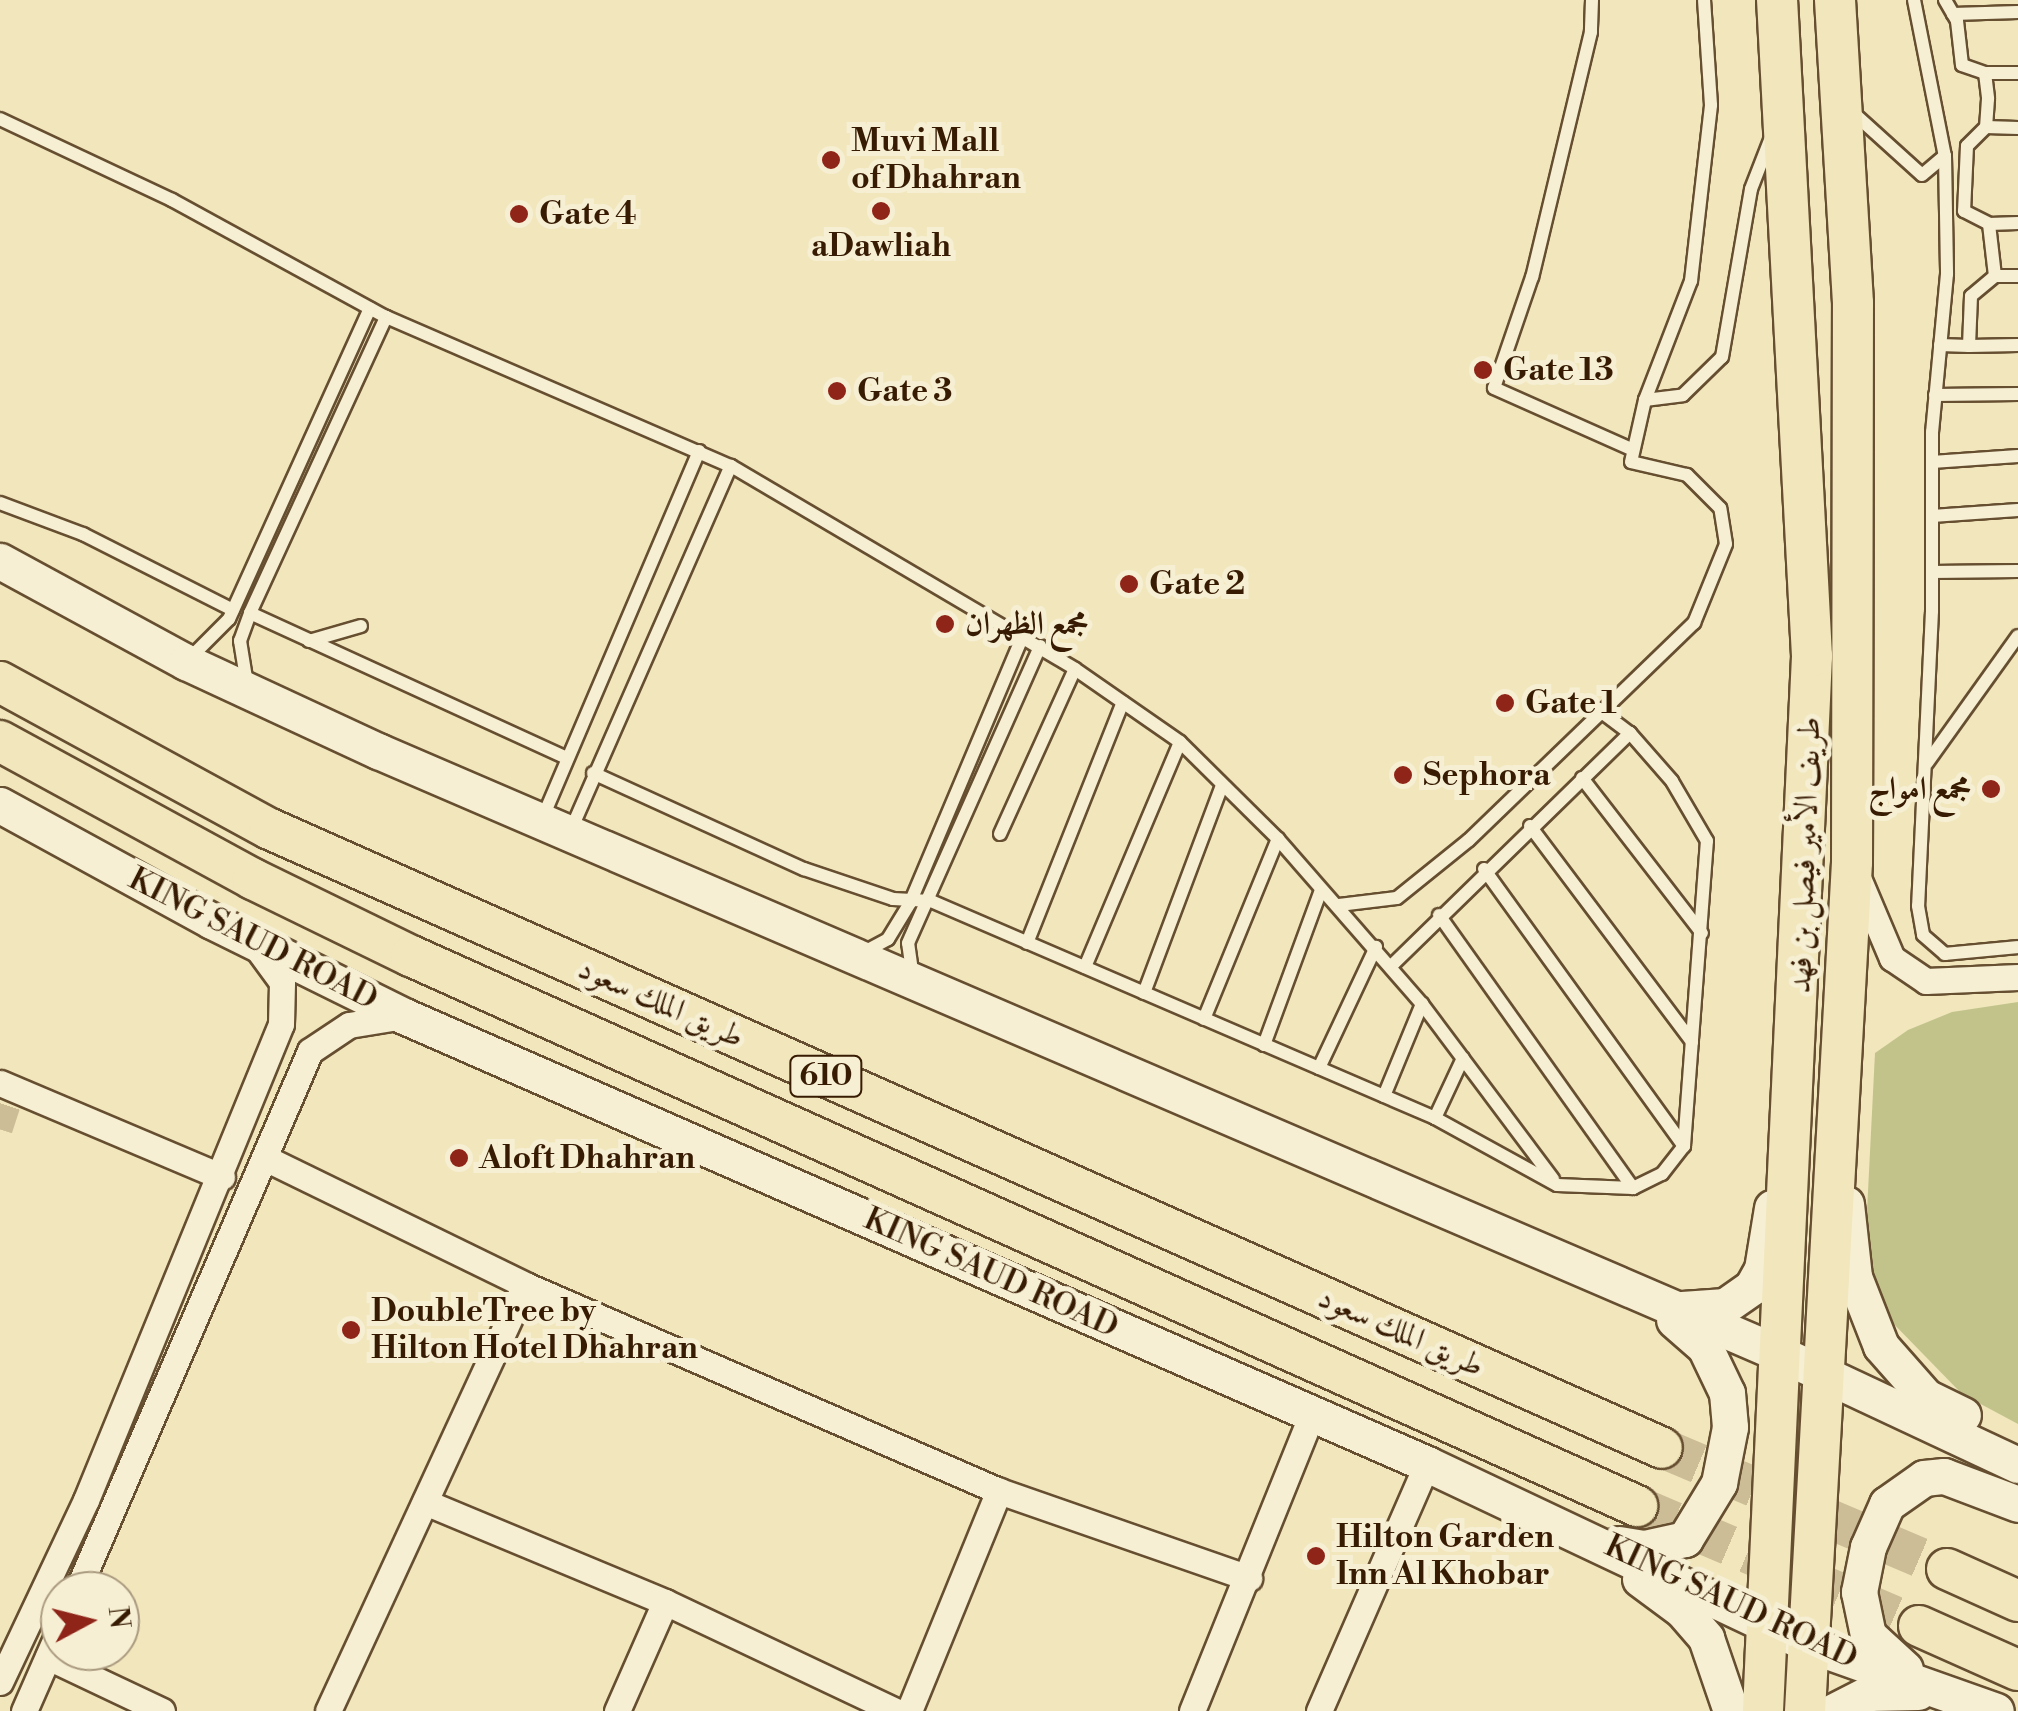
<!DOCTYPE html>
<meta charset="utf-8">
<style>
body{margin:0}
#map{position:relative;width:2018px;height:1711px;overflow:hidden;background:#f1e6bc;font-family:"Libre Bodoni",Amiri,serif}
div>[style]{position:absolute}
.green>*{inset:0;background:#c2c38b}
.street-tunnel>*{height:25px;margin-top:-12.5px;transform-origin:0;background:repeating-linear-gradient(90deg,#ccbd97 0 25px,transparent 0 37px)}
.primary-tunnel>*{height:40px;margin-top:-20px;transform-origin:0;background:repeating-linear-gradient(90deg,#ccbd97 0 40px,transparent 0 60px)}
.roads{filter:drop-shadow(2px 0 #664e30) drop-shadow(-2px 0 #664e30) drop-shadow(0 2px #664e30) drop-shadow(0 -2px #664e30)}
.lane>*{height:12px;margin:-6px;padding:0 6px;transform-origin:6px;border-radius:6px;background:#f6efd3}
.street>*{height:25px;margin:-12.5px;padding:0 12.5px;transform-origin:12.5px;border-radius:12.5px;background:#f6efd3}
.secondary>*{height:35px;margin:-17.5px;padding:0 17.5px;transform-origin:17.5px;border-radius:17.5px;background:#f6efd3}
.primary>*{height:40px;margin:-20px;padding:0 20px;transform-origin:20px;border-radius:20px;background:#f1e6bc}
.dots>*{width:28px;height:28px;translate:-50% -50%;box-sizing:border-box;border:5px solid #f6efd3;border-radius:50%}
span{translate:-50% -50%;white-space:nowrap;text-align:center;line-height:1.15;-webkit-text-stroke:10px #f6efd3;paint-order:stroke}
.shield-label span{padding:2px 8px;background:#f6efd3;border:2px solid;border-radius:8px;-webkit-text-stroke-width:0}
.shield-label{font-size:30px;color:#371b02;font-weight:700}
.poi-label{font-size:32px;color:#371b02;font-weight:700}
.left{translate:0 -50%;text-align:left}
.right{translate:-100% -50%;text-align:right}
.street-label{font-size:32px;color:#371b02}
.north{position:absolute;left:40px;top:1571px;width:100px;height:100px;box-sizing:border-box;background:#f6efd3;border:2px solid #aa9a7f;border-radius:50%;rotate:83deg;font-size:28px;font-weight:700;line-height:40px;text-align:center;color:#371b02}
.north::after{content:'';display:block;margin:auto;width:35px;height:45px;background:#8f2418;clip-path:polygon(50% 0,100% 100%,50% 72%,0 100%)}
</style>
<div id="map">
<div class="green">
<div style="clip-path:polygon(2018px 1002px,2018px 1424px,1962px 1394px,1885px 1315px,1865px 1251px,1875px 1053px,1908px 1030px,1952px 1012px)"></div>
</div>
<div class="street-tunnel">
<div style="left:0;top:1129px;width:42px;rotate:-72deg"></div>
</div>
<div class="primary-tunnel">
<div style="left:1662px;top:1448px;width:310px;rotate:23deg"></div>
<div style="left:1637px;top:1506px;width:306px;rotate:23.1deg"></div>
</div>
<div class="roads">
<div class="lane">
<div style="left:1592px;top:0;width:32px;rotate:92deg"></div>
<div style="left:1591px;top:32px;width:252px;rotate:103.5deg"></div>
<div style="left:1532px;top:277px;width:117px;rotate:108.9deg"></div>
<div style="left:1494px;top:388px;width:152px;rotate:24deg"></div>
<div style="left:1914px;top:0;width:159px;rotate:78.8deg"></div>
<div style="left:1945px;top:156px;width:118px;rotate:89deg"></div>
<div style="left:1947px;top:274px;width:159px;rotate:95.4deg"></div>
<div style="left:1932px;top:432px;width:179px;rotate:90deg"></div>
<div style="left:1932px;top:611px;width:295px;rotate:92.7deg"></div>
<div style="left:1918px;top:906px;width:29px;rotate:80deg"></div>
<div style="left:1923px;top:935px;width:29px;rotate:41deg"></div>
<div style="left:1945px;top:954px;width:73px;rotate:-5.5deg"></div>
<div style="left:1945px;top:0;width:24px;rotate:60deg"></div>
<div style="left:1957px;top:21px;width:44px;rotate:83.5deg"></div>
<div style="left:1962px;top:65px;width:24px;rotate:19deg"></div>
<div style="left:1985px;top:73px;width:26px;rotate:83deg"></div>
<div style="left:1988px;top:99px;width:28px;rotate:94deg"></div>
<div style="left:1986px;top:127px;width:27px;rotate:135deg"></div>
<div style="left:1967px;top:146px;width:65px;rotate:92.6deg"></div>
<div style="left:1964px;top:211px;width:28px;rotate:27deg"></div>
<div style="left:1989px;top:224px;width:29px;rotate:-2deg"></div>
<div style="left:1953px;top:14px;width:65px;rotate:-1.8deg"></div>
<div style="left:1985px;top:73px;width:33px"></div>
<div style="left:1849px;top:109px;width:98px;rotate:42.1deg"></div>
<div style="left:1922px;top:175px;width:30px;rotate:-40deg"></div>
<div style="left:0;top:119px;width:190px;rotate:25.2deg"></div>
<div style="left:172px;top:200px;width:244px;rotate:28.7deg"></div>
<div style="left:386px;top:317px;width:376px;rotate:23.4deg"></div>
<div style="left:731px;top:466px;width:399px;rotate:30.5deg"></div>
<div style="left:1075px;top:669px;width:128px;rotate:34.8deg"></div>
<div style="left:1180px;top:742px;width:138px;rotate:44.7deg"></div>
<div style="left:1278px;top:839px;width:219px;rotate:48.9deg"></div>
<div style="left:1422px;top:1004px;width:219px;rotate:53.2deg"></div>
<div style="left:1986px;top:127px;width:32px;rotate:2deg"></div>
<div style="left:1995px;top:276px;width:23px"></div>
<div style="left:1940px;top:345px;width:29px;rotate:2deg"></div>
<div style="left:1969px;top:346px;width:50px;rotate:-87.7deg"></div>
<div style="left:1971px;top:296px;width:31px;rotate:-40deg"></div>
<div style="left:1995px;top:276px;width:52px;rotate:-96.6deg"></div>
<div style="left:1969px;top:346px;width:49px;rotate:-1.2deg"></div>
<div style="left:1935px;top:395px;width:83px;rotate:-0.7deg"></div>
<div style="left:1645px;top:400px;width:38px;rotate:-7deg"></div>
<div style="left:1683px;top:395px;width:54px;rotate:-44.3deg"></div>
<div style="left:1722px;top:357px;width:170px;rotate:-80.2deg"></div>
<div style="left:1751px;top:189px;width:63px;rotate:-68.7deg"></div>
<div style="left:1932px;top:462px;width:86px;rotate:-4deg"></div>
<div style="left:0;top:503px;width:89px;rotate:20.5deg"></div>
<div style="left:83px;top:534px;width:168px;rotate:26.9deg"></div>
<div style="left:1932px;top:516px;width:86px;rotate:-4deg"></div>
<div style="left:1932px;top:572px;width:86px;rotate:-0.7deg"></div>
<div style="left:250px;top:613px;width:349px;rotate:24.6deg"></div>
<div style="left:309px;top:641px;width:54px;rotate:-16.1deg"></div>
<div style="left:190px;top:658px;width:55px;rotate:-45deg"></div>
<div style="left:229px;top:619px;width:341px;rotate:-65.6deg"></div>
<div style="left:247px;top:684px;width:44px;rotate:-99.2deg"></div>
<div style="left:240px;top:641px;width:30px;rotate:-70deg"></div>
<div style="left:250px;top:613px;width:326px;rotate:-65.3deg"></div>
<div style="left:1603px;top:713px;width:34px;rotate:37deg"></div>
<div style="left:1927px;top:763px;width:156px;rotate:-54.4deg"></div>
<div style="left:593px;top:773px;width:232px;rotate:24.5deg"></div>
<div style="left:804px;top:869px;width:94px;rotate:18.6deg"></div>
<div style="left:893px;top:899px;width:38px;rotate:3deg"></div>
<div style="left:931px;top:901px;width:549px;rotate:23.29deg"></div>
<div style="left:1435px;top:1118px;width:139px;rotate:28.8deg"></div>
<div style="left:1557px;top:1185px;width:76px;rotate:2.3deg"></div>
<div style="left:1633px;top:1188px;width:32px;rotate:-26deg"></div>
<div style="left:1662px;top:1174px;width:36px;rotate:-52deg"></div>
<div style="left:1684px;top:1146px;width:306px;rotate:-85.7deg"></div>
<div style="left:1707px;top:841px;width:69px;rotate:-120.3deg"></div>
<div style="left:1672px;top:781px;width:64px;rotate:-131.2deg"></div>
<div style="left:1630px;top:733px;width:334px;rotate:135.7deg"></div>
<div style="left:1582px;top:778px;width:196px;rotate:52.3deg"></div>
<div style="left:543px;top:817px;width:398px;rotate:-66.9deg"></div>
<div style="left:1530px;top:826px;width:270px;rotate:53.1deg"></div>
<div style="left:570px;top:832px;width:400px;rotate:-66.3deg"></div>
<div style="left:1000px;top:834px;width:181px;rotate:-65.6deg"></div>
<div style="left:1484px;top:869px;width:342px;rotate:54.2deg"></div>
<div style="left:1339px;top:905px;width:58px;rotate:-6.9deg"></div>
<div style="left:1397px;top:898px;width:92px;rotate:-38.9deg"></div>
<div style="left:1469px;top:840px;width:313px;rotate:-44deg"></div>
<div style="left:1694px;top:623px;width:85px;rotate:-67.9deg"></div>
<div style="left:1726px;top:544px;width:36px;rotate:-99deg"></div>
<div style="left:1720px;top:508px;width:47px;rotate:-135deg"></div>
<div style="left:1687px;top:475px;width:57px;rotate:-166.9deg"></div>
<div style="left:1631px;top:462px;width:64px;rotate:-77.3deg"></div>
<div style="left:1645px;top:400px;width:128px;rotate:-68.9deg"></div>
<div style="left:1691px;top:281px;width:177px;rotate:-83.5deg"></div>
<div style="left:1711px;top:105px;width:105px;rotate:-93.8deg"></div>
<div style="left:1439px;top:915px;width:335px;rotate:54.6deg"></div>
<div style="left:1027px;top:943px;width:259px;rotate:-68.3deg"></div>
<div style="left:864px;top:952px;width:27px;rotate:-28deg"></div>
<div style="left:888px;top:939px;width:42px;rotate:-58.6deg"></div>
<div style="left:910px;top:903px;width:288px;rotate:-67.1deg"></div>
<div style="left:1085px;top:967px;width:244px;rotate:-67.1deg"></div>
<div style="left:913px;top:978px;width:35px;rotate:-98deg"></div>
<div style="left:908px;top:943px;width:325px;rotate:-66deg"></div>
<div style="left:1144px;top:993px;width:222px;rotate:-69.4deg"></div>
<div style="left:1204px;top:1019px;width:195px;rotate:-67.7deg"></div>
<div style="left:1264px;top:1045px;width:165px;rotate:-69.8deg"></div>
<div style="left:1319px;top:1068px;width:134px;rotate:-64.8deg"></div>
<div style="left:1384px;top:1096px;width:100px;rotate:-67.6deg"></div>
<div style="left:1435px;top:1118px;width:66px;rotate:-65deg"></div>
</div>
<div class="street">
<div style="left:1858px;top:878px;width:87px;rotate:67deg"></div>
<div style="left:1892px;top:958px;width:41px;rotate:34.1deg"></div>
<div style="left:1926px;top:981px;width:92px;rotate:-2.5deg"></div>
<div style="left:0;top:1083px;width:241px;rotate:22.9deg"></div>
<div style="left:267px;top:1159px;width:287px;rotate:26deg"></div>
<div style="left:525px;top:1285px;width:517px;rotate:23.49deg"></div>
<div style="left:999px;top:1491px;width:265px;rotate:19.2deg"></div>
<div style="left:425px;top:1502px;width:260px;rotate:22.6deg"></div>
<div style="left:665px;top:1602px;width:255px;rotate:25.3deg"></div>
<div style="left:77px;top:1591px;width:588px;rotate:-66.66deg"></div>
<div style="left:310px;top:1051px;width:47px;rotate:-33.7deg"></div>
<div style="left:349px;top:1025px;width:56px;rotate:-9.3deg"></div>
<div style="left:48px;top:1657px;width:126px;rotate:25.3deg"></div>
<div style="left:0;top:1682px;width:201px;rotate:-64.7deg"></div>
<div style="left:86px;top:1500px;width:514px;rotate:-67.72deg"></div>
<div style="left:281px;top:1024px;width:42px;rotate:-88.6deg"></div>
<div style="left:282px;top:982px;width:42px;rotate:-126.3deg"></div>
<div style="left:24px;top:1711px;width:90px;rotate:-66.3deg"></div>
<div style="left:328px;top:1711px;width:469px;rotate:-65.2deg"></div>
<div style="left:617px;top:1711px;width:119px;rotate:-66.2deg"></div>
<div style="left:909px;top:1711px;width:238px;rotate:-67.8deg"></div>
<div style="left:1192px;top:1711px;width:320px;rotate:-68deg"></div>
<div style="left:1319px;top:1711px;width:270px;rotate:-66.4deg"></div>
</div>
<div class="secondary">
<div style="left:0;top:561px;width:212px;rotate:28.5deg"></div>
<div style="left:186px;top:662px;width:212px;rotate:24.9deg"></div>
<div style="left:378px;top:751px;width:1529px;rotate:23.26deg"></div>
<div style="left:1783px;top:1355px;width:259px;rotate:25.1deg"></div>
<div style="left:0;top:805px;width:242px;rotate:28.7deg"></div>
<div style="left:212px;top:921px;width:214px;rotate:26.3deg"></div>
<div style="left:404px;top:1016px;width:1117px;rotate:23.65deg"></div>
<div style="left:1427px;top:1464px;width:424px;rotate:25.3deg"></div>
<div style="left:1810px;top:1645px;width:197px;rotate:19.5deg"></div>
<div style="left:1846px;top:1204px;width:73px;rotate:83.7deg"></div>
<div style="left:1854px;top:1277px;width:74px;rotate:68.6deg"></div>
<div style="left:1881px;top:1346px;width:68px;rotate:48.6deg"></div>
<div style="left:1926px;top:1397px;width:41px;rotate:25.9deg"></div>
<div style="left:1682px;top:1309px;width:43px;rotate:-4deg"></div>
<div style="left:1725px;top:1306px;width:33px;rotate:-35deg"></div>
<div style="left:1752px;top:1287px;width:21px;rotate:-61deg"></div>
<div style="left:1762px;top:1269px;width:62px;rotate:-80.7deg"></div>
<div style="left:1619px;top:1544px;width:25px;rotate:9deg"></div>
<div style="left:1644px;top:1548px;width:42px;rotate:-12.4deg"></div>
<div style="left:1685px;top:1539px;width:66px;rotate:-58.7deg"></div>
<div style="left:1719px;top:1483px;width:57px;rotate:-78.9deg"></div>
<div style="left:1730px;top:1427px;width:34px;rotate:-95deg"></div>
<div style="left:1727px;top:1393px;width:51px;rotate:-115.6deg"></div>
<div style="left:1705px;top:1347px;width:41px;rotate:-138.9deg"></div>
<div style="left:1640px;top:1579px;width:52px;rotate:36.4deg"></div>
<div style="left:1682px;top:1610px;width:37px;rotate:49deg"></div>
<div style="left:1706px;top:1638px;width:77px;rotate:71.1deg"></div>
<div style="left:1905px;top:1669px;width:50px;rotate:-137.4deg"></div>
<div style="left:1868px;top:1635px;width:44px;rotate:-101.8deg"></div>
<div style="left:1859px;top:1592px;width:46px;rotate:-78.7deg"></div>
<div style="left:1868px;top:1547px;width:47px;rotate:-66.2deg"></div>
<div style="left:1887px;top:1504px;width:45px;rotate:-35.1deg"></div>
<div style="left:1924px;top:1478px;width:20px;rotate:-6deg"></div>
<div style="left:1944px;top:1476px;width:79px;rotate:20.7deg"></div>
<div style="left:1834px;top:1711px;width:39px;rotate:-27deg"></div>
<div style="left:1869px;top:1693px;width:49px;rotate:-1.2deg"></div>
</div>
<div class="primary">
<div style="left:0;top:682px;width:307px;rotate:28.6deg"></div>
<div style="left:270px;top:829px;width:1523px;rotate:23.97deg"></div>
<div style="left:0;top:741px;width:288px;rotate:28.6deg"></div>
<div style="left:253px;top:879px;width:176px;rotate:26deg"></div>
<div style="left:411px;top:956px;width:1344px;rotate:24.16deg"></div>
<div style="left:1947px;top:1569px;width:78px;rotate:24.3deg"></div>
<div style="left:1919px;top:1626px;width:108px;rotate:24deg"></div>
<div style="left:1763px;top:1711px;width:1056px;rotate:-87.34deg"></div>
<div style="left:1812px;top:656px;width:657px;rotate:-93.05deg"></div>
<div style="left:1805px;top:1711px;width:850px;rotate:-86.83deg"></div>
<div style="left:1852px;top:862px;width:559px;rotate:-89.9deg"></div>
<div style="left:1853px;top:303px;width:304px;rotate:-93.4deg"></div>
</div>
</div>
<div class="dots">
<div style="left:831px;top:160px;background:#8f2418"></div>
<div style="left:881px;top:211px;background:#8f2418"></div>
<div style="left:519px;top:214px;background:#8f2418"></div>
<div style="left:1483px;top:370px;background:#8f2418"></div>
<div style="left:837px;top:391px;background:#8f2418"></div>
<div style="left:1129px;top:584px;background:#8f2418"></div>
<div style="left:945px;top:624px;background:#8f2418"></div>
<div style="left:1505px;top:703px;background:#8f2418"></div>
<div style="left:1403px;top:775px;background:#8f2418"></div>
<div style="left:1991px;top:789px;background:#8f2418"></div>
<div style="left:459px;top:1158px;background:#8f2418"></div>
<div style="left:351px;top:1330px;background:#8f2418"></div>
<div style="left:1316px;top:1556px;background:#8f2418"></div>
</div>
<div class="shield-label">
<span style="left:826px;top:1076px">610</span>
</div>
<div class="poi-label">
<span class="left" style="left:851px;top:160px">Muvi Mall<br>of Dhahran</span>
<span class="left" style="left:539px;top:214px">Gate 4</span>
<span style="left:881px;top:246px">aDawliah</span>
<span class="left" style="left:1503px;top:370px">Gate 13</span>
<span class="left" style="left:857px;top:391px">Gate 3</span>
<span class="left" style="left:1149px;top:584px">Gate 2</span>
<span class="left" style="left:965px;top:624px">مجمع الظهران</span>
<span class="left" style="left:1525px;top:703px">Gate 1</span>
<span class="left" style="left:1423px;top:775px">Sephora</span>
<span class="right" style="left:1971px;top:789px">مجمع امواج</span>
<span class="left" style="left:479px;top:1158px">Aloft Dhahran</span>
<span class="left" style="left:371px;top:1330px">DoubleTree by<br>Hilton Hotel Dhahran</span>
<span class="left" style="left:1336px;top:1556px">Hilton Garden<br>Inn Al Khobar</span>
</div>
<div class="street-label">
<span style="left:1805px;top:855px;rotate:-88deg">طريف الأمير فيصل بن فهد</span>
<span style="left:253px;top:939px;rotate:27deg">KING SAUD ROAD</span>
<span style="left:661px;top:1003px;rotate:24deg">طريق الملك سعود</span>
<span style="left:991px;top:1273px;rotate:24deg">KING SAUD ROAD</span>
<span style="left:1401px;top:1332px;rotate:24deg">طريق الملك سعود</span>
<span style="left:1731px;top:1602px;rotate:25deg">KING SAUD ROAD</span>
</div>
<div class="north">N</div>
</div>
